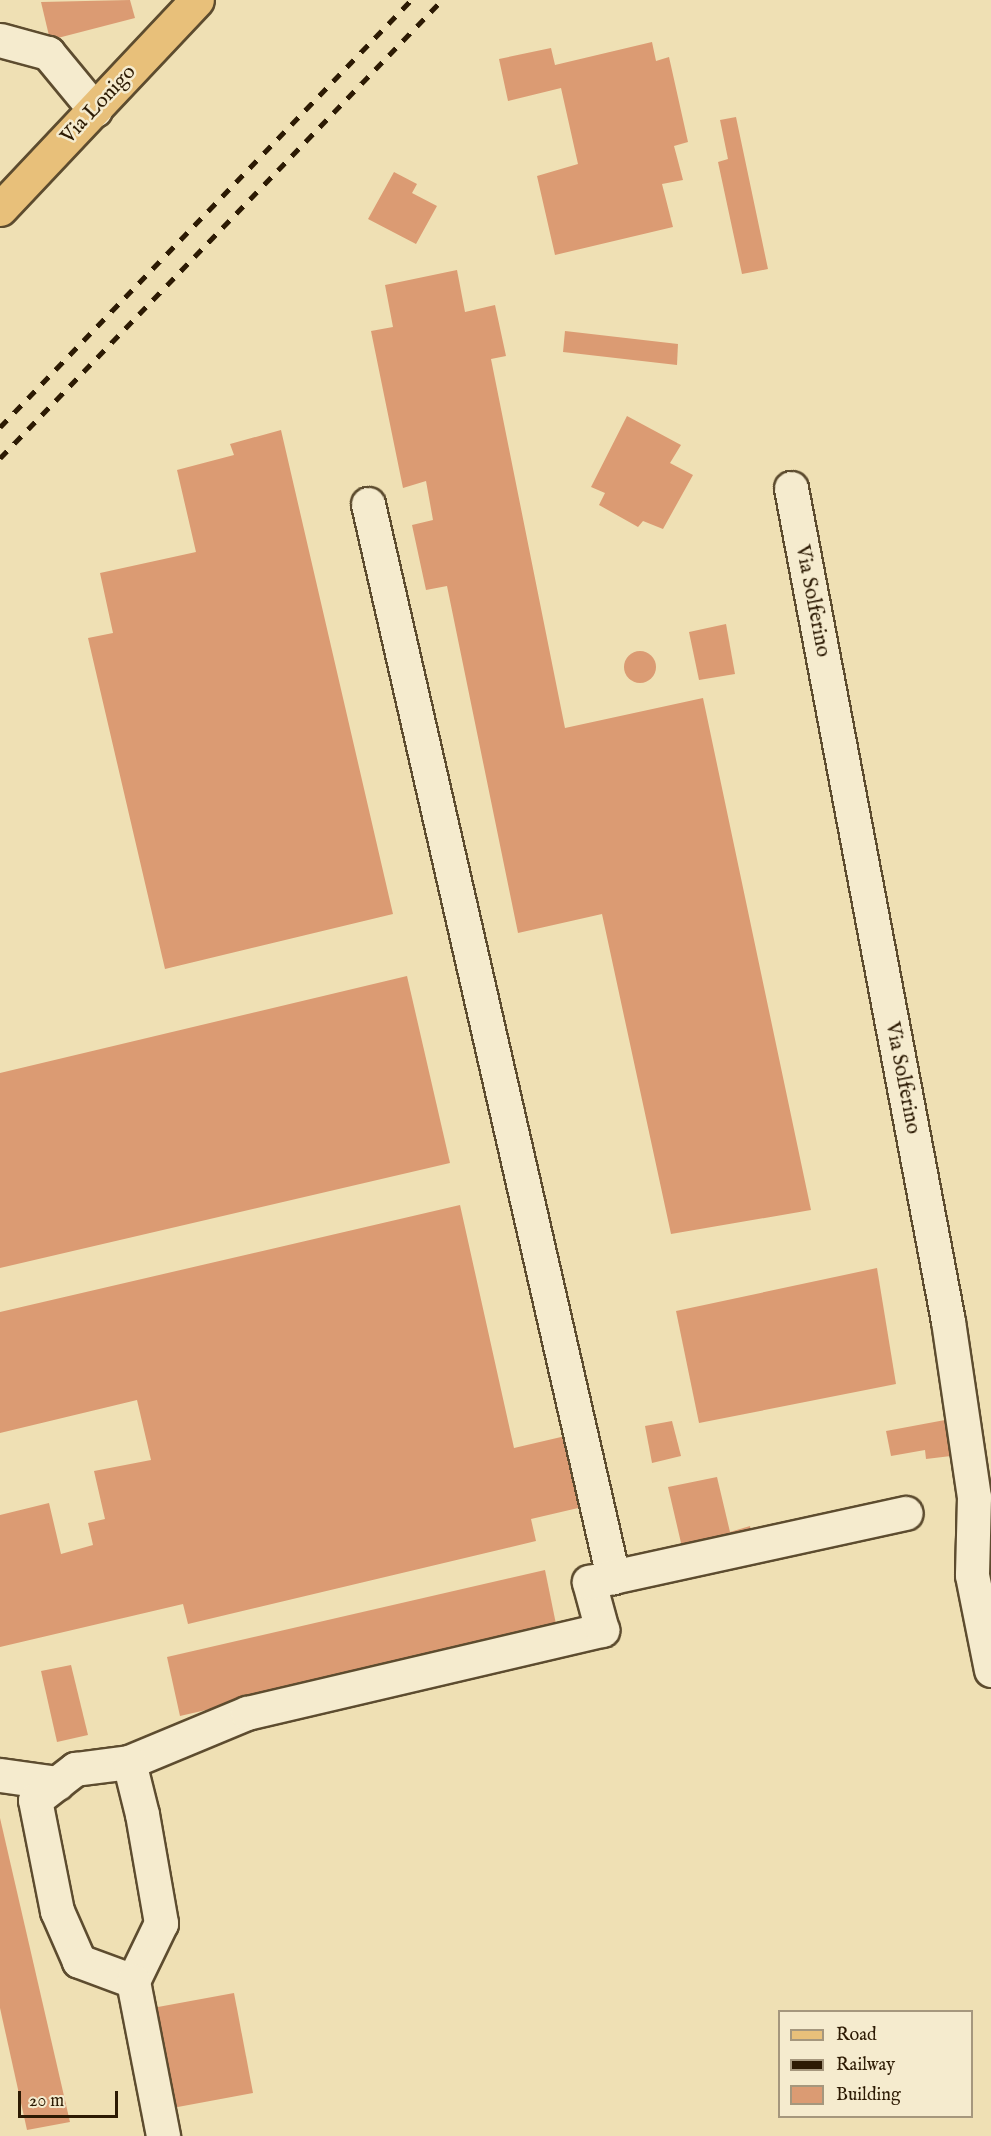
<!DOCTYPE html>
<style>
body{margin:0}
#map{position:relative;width:991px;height:2136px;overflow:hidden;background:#efe0b4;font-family:"IM FELL English",serif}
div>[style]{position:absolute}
.building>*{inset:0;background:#db9b73}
.round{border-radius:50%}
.roads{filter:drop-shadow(2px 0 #5d4c2f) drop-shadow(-2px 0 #5d4c2f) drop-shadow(0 2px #5d4c2f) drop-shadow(0 -2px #5d4c2f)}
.minor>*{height:33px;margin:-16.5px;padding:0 16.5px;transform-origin:16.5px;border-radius:16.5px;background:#f5ebce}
.major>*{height:33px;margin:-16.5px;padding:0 16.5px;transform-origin:16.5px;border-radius:16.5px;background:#e8c07a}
.rail>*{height:4.5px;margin-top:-2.25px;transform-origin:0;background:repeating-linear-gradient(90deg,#2c1a03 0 10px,transparent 0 20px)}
span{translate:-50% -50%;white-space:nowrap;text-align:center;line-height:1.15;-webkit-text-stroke:5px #f5ebce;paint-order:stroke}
.street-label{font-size:21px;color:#2c1a03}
.legend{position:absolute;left:778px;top:2010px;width:195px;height:108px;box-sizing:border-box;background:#f5ebce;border:2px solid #a5977d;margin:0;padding:8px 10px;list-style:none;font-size:18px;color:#2c1a03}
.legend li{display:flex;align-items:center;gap:12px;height:30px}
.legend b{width:30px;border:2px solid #a5977d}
.scale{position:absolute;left:18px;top:2091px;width:100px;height:27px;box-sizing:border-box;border:3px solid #2c1a03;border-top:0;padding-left:8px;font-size:18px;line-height:21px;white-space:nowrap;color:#2c1a03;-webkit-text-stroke:4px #f5ebce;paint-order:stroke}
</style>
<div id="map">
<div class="building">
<div style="clip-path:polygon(130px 0,135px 18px,50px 40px,41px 2px)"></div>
<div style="clip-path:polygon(652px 42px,656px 61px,669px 57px,688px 142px,674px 146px,683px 180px,662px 184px,673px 227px,555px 255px,537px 176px,578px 164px,561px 88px,508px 101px,499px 59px,551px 48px,555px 65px)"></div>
<div style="clip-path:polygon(736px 117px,768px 269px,742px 274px,718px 162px,728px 159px,720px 120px)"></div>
<div style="clip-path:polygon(394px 172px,417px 184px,412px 193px,437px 206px,416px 244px,368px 219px)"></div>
<div style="clip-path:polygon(457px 270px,465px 312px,495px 305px,506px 356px,491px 359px,565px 728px,703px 698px,811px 1210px,671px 1234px,602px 914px,518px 933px,447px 586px,426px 590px,412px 525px,433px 520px,426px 481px,403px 488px,371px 331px,393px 327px,385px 285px)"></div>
<div style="clip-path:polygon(565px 331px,678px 344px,677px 365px,563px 352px)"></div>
<div style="clip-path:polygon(627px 416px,681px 445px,670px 463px,693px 475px,663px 529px,643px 521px,638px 527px,599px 505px,605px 493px,591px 487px)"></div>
<div style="clip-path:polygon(281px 430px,393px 914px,165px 969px,88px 638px,113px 633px,100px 573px,196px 552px,177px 470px,234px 455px,230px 444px)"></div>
<div style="clip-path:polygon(726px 624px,735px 674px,699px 680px,689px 632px)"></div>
<div class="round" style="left:624px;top:651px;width:32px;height:32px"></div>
<div style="clip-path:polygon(407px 976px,450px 1163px,0 1268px,0 1073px)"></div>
<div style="clip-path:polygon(460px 1205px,514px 1448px,574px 1434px,591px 1505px,531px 1519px,536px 1541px,188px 1624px,183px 1604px,0 1647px,0 1515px,49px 1503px,61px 1554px,93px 1545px,88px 1523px,105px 1519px,94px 1471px,151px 1460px,137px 1400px,0 1433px,0 1312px)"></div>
<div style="clip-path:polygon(877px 1268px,896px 1384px,699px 1423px,676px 1311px)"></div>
<div style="clip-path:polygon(945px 1420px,951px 1456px,926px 1459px,925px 1450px,891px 1456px,886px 1431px)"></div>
<div style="clip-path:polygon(672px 1421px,681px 1456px,652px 1463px,645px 1426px)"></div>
<div style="clip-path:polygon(717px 1477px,730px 1532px,750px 1526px,754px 1544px,685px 1560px,668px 1487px)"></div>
<div style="clip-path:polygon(545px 1570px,557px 1629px,180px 1716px,167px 1657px)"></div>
<div style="clip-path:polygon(71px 1665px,88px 1735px,57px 1742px,41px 1671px)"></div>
<div style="clip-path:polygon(0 1818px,70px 2122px,27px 2130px,0 2008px)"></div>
<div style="clip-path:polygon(234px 1993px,253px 2093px,167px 2109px,147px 2009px)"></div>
</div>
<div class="roads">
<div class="minor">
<div style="left:0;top:40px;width:50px;rotate:15.2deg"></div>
<div style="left:48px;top:53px;width:74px;rotate:50.5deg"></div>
<div style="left:791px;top:488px;width:848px;rotate:79.33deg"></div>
<div style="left:948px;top:1321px;width:178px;rotate:81.6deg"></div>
<div style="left:974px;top:1497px;width:78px;rotate:91.5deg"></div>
<div style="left:972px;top:1575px;width:97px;rotate:78.7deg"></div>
<div style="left:368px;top:504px;width:1101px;rotate:77.14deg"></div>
<div style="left:129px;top:1762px;width:128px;rotate:-22.6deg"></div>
<div style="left:247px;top:1713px;width:365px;rotate:-13.2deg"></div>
<div style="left:602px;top:1630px;width:50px;rotate:-105.2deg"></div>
<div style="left:589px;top:1582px;width:324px;rotate:-12.3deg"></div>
<div style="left:0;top:1775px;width:58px;rotate:8deg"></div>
<div style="left:133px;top:1981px;width:58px;rotate:-159.7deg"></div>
<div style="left:79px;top:1961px;width:55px;rotate:-113.7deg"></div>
<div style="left:57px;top:1911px;width:113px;rotate:-101.2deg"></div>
<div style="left:35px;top:1800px;width:51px;rotate:-37.8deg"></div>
<div style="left:75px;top:1769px;width:54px;rotate:-7.4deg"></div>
<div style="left:129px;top:1762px;width:54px;rotate:76deg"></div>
<div style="left:142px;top:1814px;width:111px;rotate:80.1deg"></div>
<div style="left:161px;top:1923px;width:64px;rotate:115.8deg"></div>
<div style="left:133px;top:1981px;width:158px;rotate:79deg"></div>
</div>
<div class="major">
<div style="left:0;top:209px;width:287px;rotate:-46.7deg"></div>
</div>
</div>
<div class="rail">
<div style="left:0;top:427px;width:593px;rotate:-46.09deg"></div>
<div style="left:0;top:458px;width:636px;rotate:-46.02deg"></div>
</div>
<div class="street-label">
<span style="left:99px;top:105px;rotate:-47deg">Via Lonigo</span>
<span style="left:812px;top:601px;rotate:79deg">Via Solferino</span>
<span style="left:902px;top:1078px;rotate:79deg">Via Solferino</span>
</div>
<ul class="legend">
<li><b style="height:8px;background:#e8c07a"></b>Road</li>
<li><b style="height:8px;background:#2c1a03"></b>Railway</li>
<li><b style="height:16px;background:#db9b73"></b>Building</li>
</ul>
<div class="scale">20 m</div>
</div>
